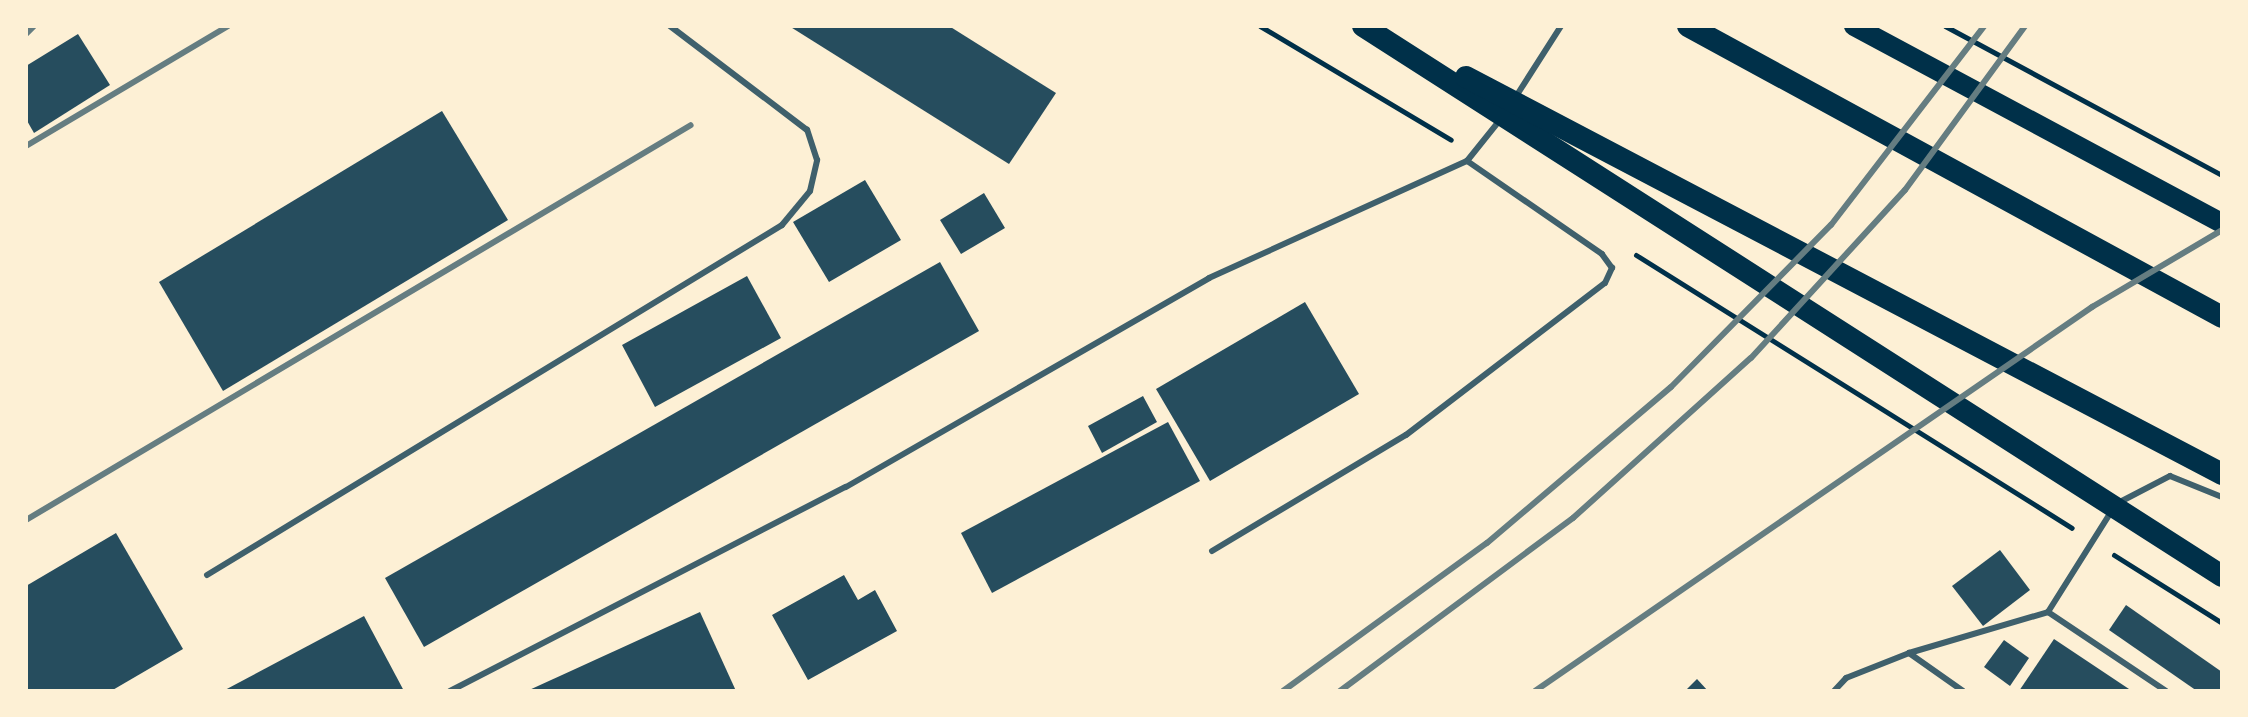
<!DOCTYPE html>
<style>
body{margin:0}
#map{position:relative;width:2248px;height:717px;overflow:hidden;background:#fdf0d5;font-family:"Exo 2",sans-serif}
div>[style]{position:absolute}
.building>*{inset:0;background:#264d5e}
.path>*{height:5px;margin:-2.5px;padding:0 2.5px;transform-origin:2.5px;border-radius:2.5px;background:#003049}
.service>*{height:6px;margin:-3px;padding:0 3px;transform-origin:3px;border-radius:3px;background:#3f606c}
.primary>*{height:20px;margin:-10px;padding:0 10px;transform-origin:10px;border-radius:10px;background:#003049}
.trunk>*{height:22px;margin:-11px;padding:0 11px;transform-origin:11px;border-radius:11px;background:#003049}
.rail>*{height:6px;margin:-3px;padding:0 3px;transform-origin:3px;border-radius:3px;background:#657d81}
span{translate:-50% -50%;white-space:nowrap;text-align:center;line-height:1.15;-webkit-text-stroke:8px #fdf0d5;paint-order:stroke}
.frame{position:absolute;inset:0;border:28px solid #fdf0d5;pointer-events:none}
</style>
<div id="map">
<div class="building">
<div style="clip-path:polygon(789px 26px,949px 26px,1056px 93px,1009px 164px)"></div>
<div style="clip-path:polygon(78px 34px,110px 85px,34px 133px,26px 119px,26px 66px)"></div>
<div style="clip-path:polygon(442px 111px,508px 220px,223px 391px,159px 282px)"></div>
<div style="clip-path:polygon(865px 180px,901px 240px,829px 282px,793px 222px)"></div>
<div style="clip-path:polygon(984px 193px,1005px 228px,961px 254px,940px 220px)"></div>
<div style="clip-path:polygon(940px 262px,979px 331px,424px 647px,385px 578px)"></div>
<div style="clip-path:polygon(747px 276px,781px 338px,655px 407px,622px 345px)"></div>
<div style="clip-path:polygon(1305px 302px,1359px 394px,1210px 481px,1156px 389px)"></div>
<div style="clip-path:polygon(1143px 396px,1157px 422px,1102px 453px,1088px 426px)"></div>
<div style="clip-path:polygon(1168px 422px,1200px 481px,992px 593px,961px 533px)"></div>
<div style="clip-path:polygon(116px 533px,183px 649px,111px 691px,26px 691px,26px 586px)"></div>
<div style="clip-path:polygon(2000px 550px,2030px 590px,1983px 626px,1952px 586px)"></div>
<div style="clip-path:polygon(844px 575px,858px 600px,875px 590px,897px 631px,808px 680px,772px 615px)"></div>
<div style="clip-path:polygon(2126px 605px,2222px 672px,2222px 691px,2197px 691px,2109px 630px)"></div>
<div style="clip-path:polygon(700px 612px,736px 691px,527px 691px)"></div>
<div style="clip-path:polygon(364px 616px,404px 691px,223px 691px)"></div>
<div style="clip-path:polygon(2054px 639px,2132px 691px,2019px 691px)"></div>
<div style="clip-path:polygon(2004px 640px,2029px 658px,2010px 686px,1984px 667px)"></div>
<div style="clip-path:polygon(1697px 679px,1708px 691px,1685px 691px)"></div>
</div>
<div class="path">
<div style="left:1260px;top:26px;width:222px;rotate:30.8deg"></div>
<div style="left:1945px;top:26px;width:315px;rotate:28.3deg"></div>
<div style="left:1636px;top:255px;width:514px;rotate:32.05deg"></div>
<div style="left:2114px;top:555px;width:128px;rotate:32.2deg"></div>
</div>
<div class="service">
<div style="left:1515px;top:98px;width:85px;rotate:-57.4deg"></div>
<div style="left:1212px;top:551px;width:226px;rotate:-30.9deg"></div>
<div style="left:1406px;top:435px;width:250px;rotate:-37.4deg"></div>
<div style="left:1605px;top:283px;width:17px;rotate:-65deg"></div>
<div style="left:1612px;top:268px;width:17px;rotate:-126deg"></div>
<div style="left:1602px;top:254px;width:164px;rotate:-145.4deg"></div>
<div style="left:207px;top:575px;width:673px;rotate:-31.33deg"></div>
<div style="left:782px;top:225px;width:44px;rotate:-50.5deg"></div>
<div style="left:810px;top:191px;width:32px;rotate:-77deg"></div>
<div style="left:817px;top:160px;width:32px;rotate:-108deg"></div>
<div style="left:807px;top:130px;width:172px;rotate:-142.8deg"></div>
<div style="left:2048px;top:612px;width:142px;rotate:33.8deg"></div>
<div style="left:1909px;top:653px;width:66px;rotate:35.1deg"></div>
<div style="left:450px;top:691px;width:445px;rotate:-27.3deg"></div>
<div style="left:846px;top:487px;width:419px;rotate:-29.9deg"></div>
<div style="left:1209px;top:278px;width:283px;rotate:-24.4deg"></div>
<div style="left:1467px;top:161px;width:53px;rotate:-51.2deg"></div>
<div style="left:1834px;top:691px;width:18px;rotate:-47deg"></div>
<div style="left:1846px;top:678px;width:68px;rotate:-21.6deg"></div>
<div style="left:1909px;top:653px;width:145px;rotate:-16.4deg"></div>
<div style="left:2048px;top:612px;width:128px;rotate:-57.8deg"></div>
<div style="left:2116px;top:504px;width:61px;rotate:-27.4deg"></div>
<div style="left:2170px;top:476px;width:56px;rotate:22deg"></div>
</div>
<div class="primary">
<div style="left:1854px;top:26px;width:417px;rotate:28.2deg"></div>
</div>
<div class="trunk">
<div style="left:1363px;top:26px;width:1020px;rotate:32.63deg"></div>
<div style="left:1688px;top:26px;width:608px;rotate:28.59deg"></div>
<div style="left:1466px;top:77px;width:854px;rotate:27.71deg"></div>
</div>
<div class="rail">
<div style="left:26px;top:34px;width:11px;rotate:-45deg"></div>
<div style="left:26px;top:146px;width:235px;rotate:-30.7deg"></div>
<div style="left:26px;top:520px;width:773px;rotate:-30.71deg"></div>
<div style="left:1283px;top:691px;width:252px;rotate:-36deg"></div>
<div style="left:1487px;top:543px;width:241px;rotate:-40.3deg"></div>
<div style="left:1671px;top:387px;width:228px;rotate:-45.4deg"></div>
<div style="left:1831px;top:225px;width:251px;rotate:-52.4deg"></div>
<div style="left:1340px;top:691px;width:290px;rotate:-36.6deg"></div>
<div style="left:1573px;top:518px;width:239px;rotate:-42deg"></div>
<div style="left:1751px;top:358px;width:228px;rotate:-47.5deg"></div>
<div style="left:1905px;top:190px;width:203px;rotate:-53.8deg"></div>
<div style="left:1535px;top:691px;width:677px;rotate:-34.58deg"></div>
<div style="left:2092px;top:307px;width:151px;rotate:-30.6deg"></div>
</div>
<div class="frame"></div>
</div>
